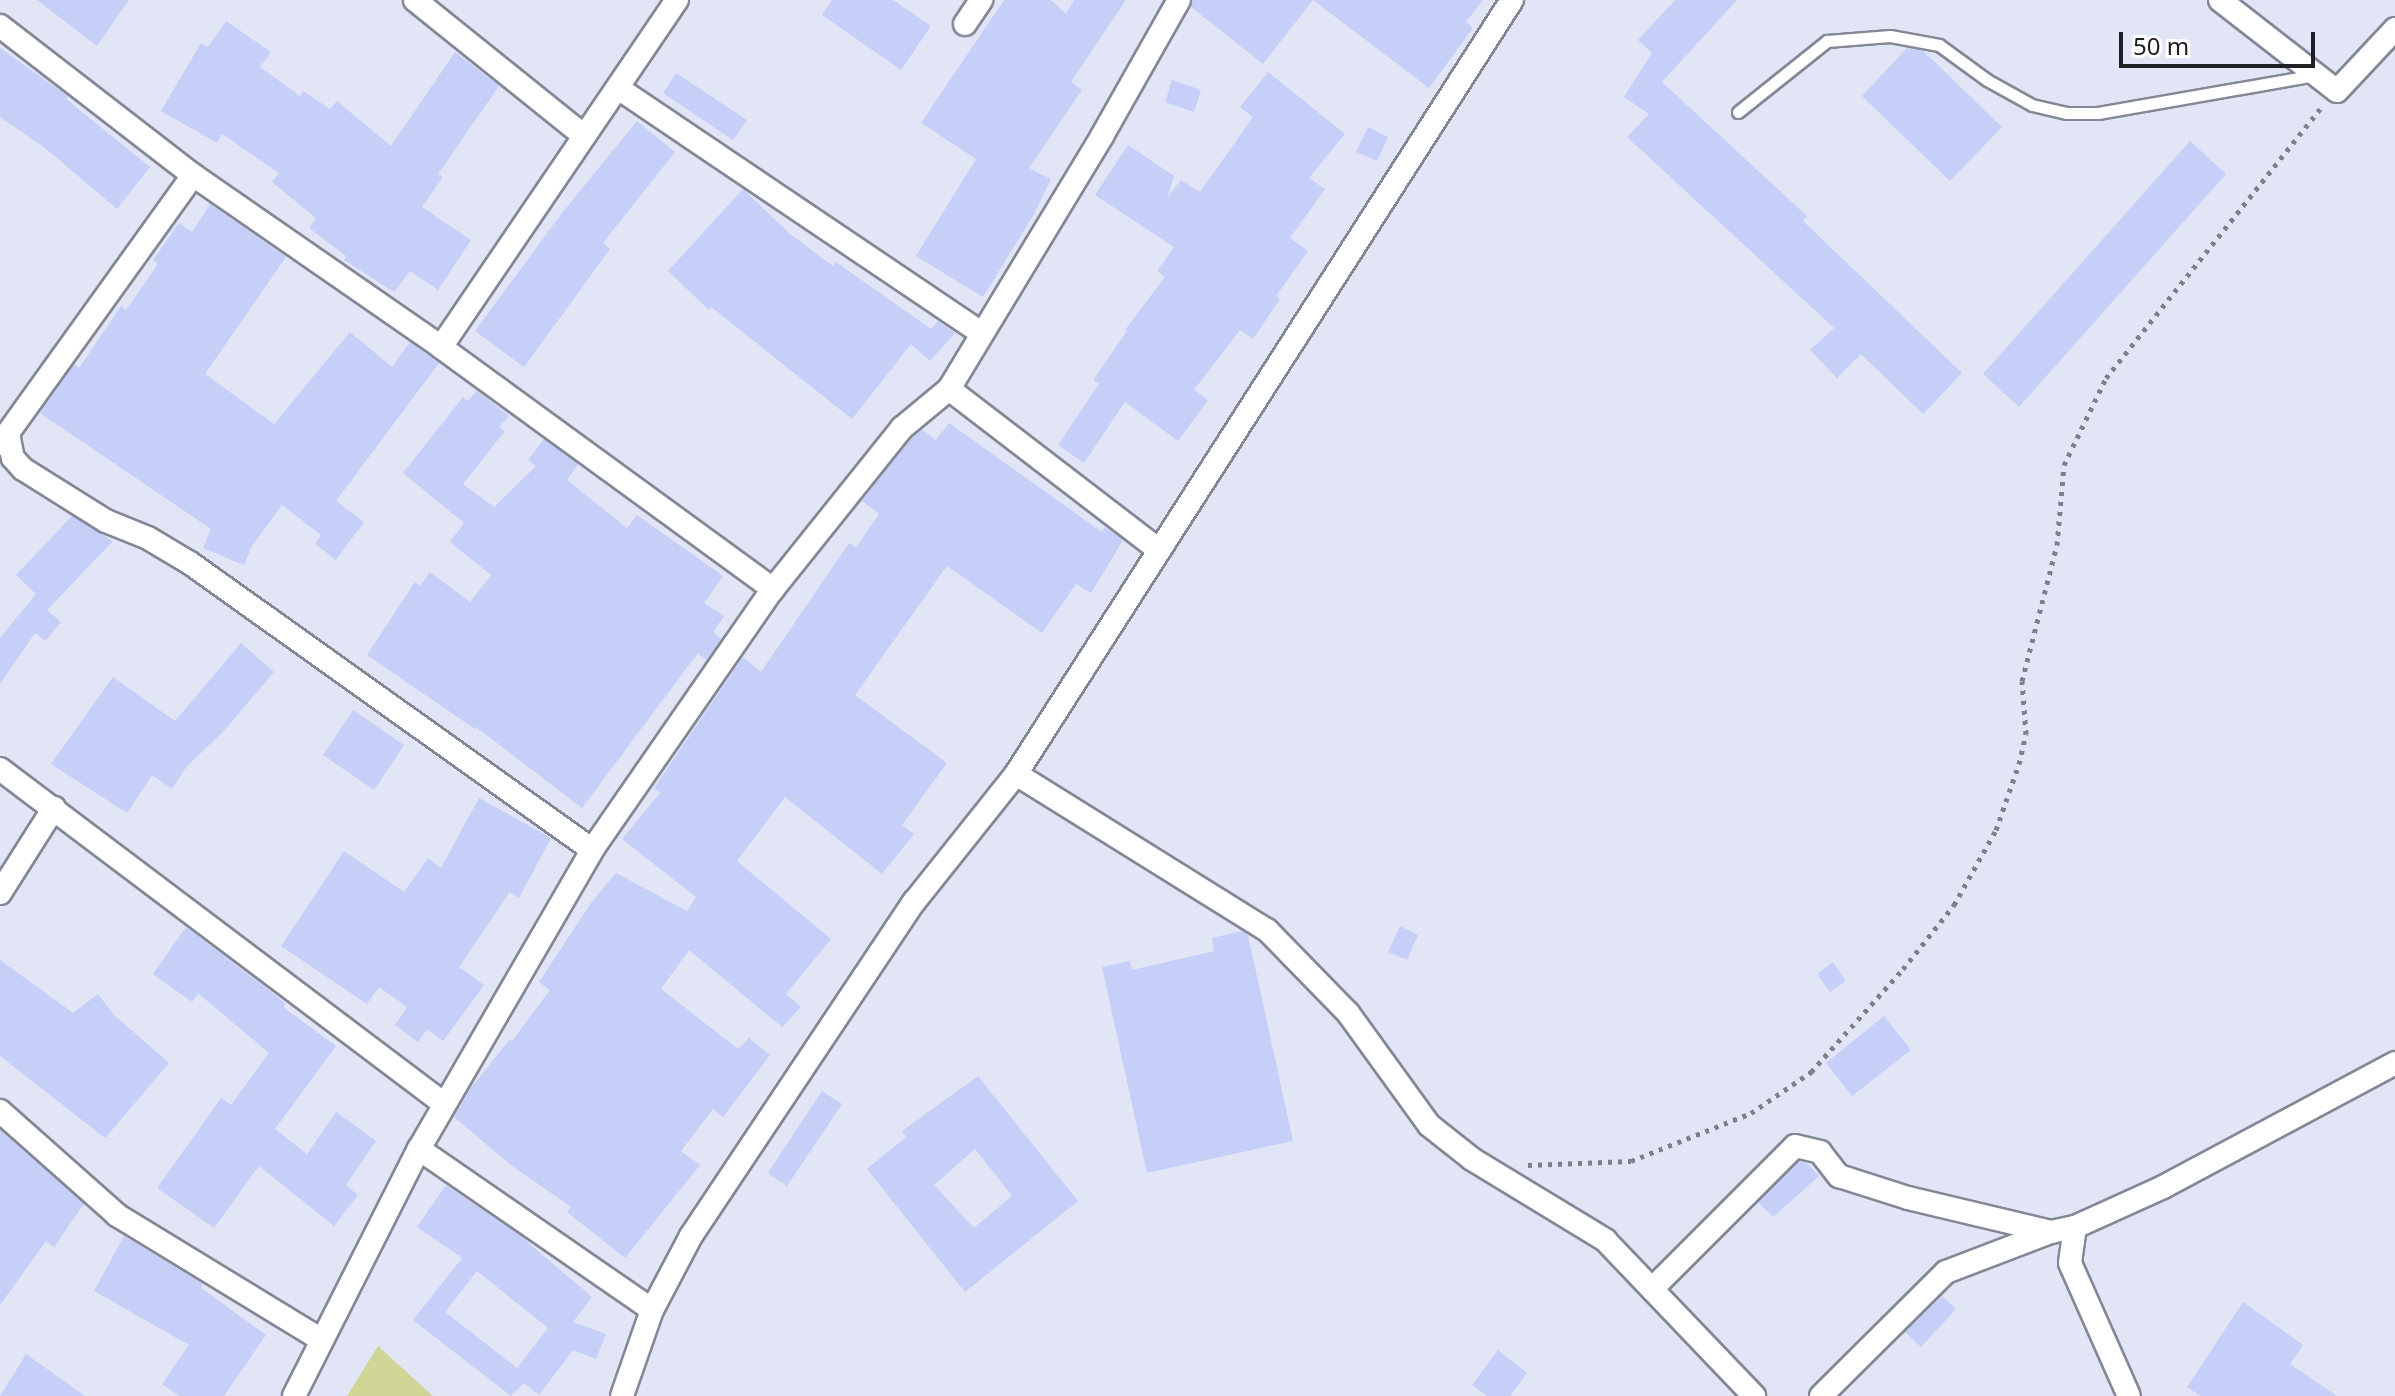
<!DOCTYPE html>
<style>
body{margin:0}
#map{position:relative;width:2395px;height:1396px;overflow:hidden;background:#e1e5f6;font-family:"Noto Sans",sans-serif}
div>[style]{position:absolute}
.green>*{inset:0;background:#d0d796}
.building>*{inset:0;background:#c6cff7}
.path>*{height:5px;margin-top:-2.5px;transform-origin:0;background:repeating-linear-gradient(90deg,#7d808b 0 4px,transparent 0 10px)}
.roads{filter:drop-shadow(2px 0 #838796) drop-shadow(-2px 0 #838796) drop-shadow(0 2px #838796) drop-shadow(0 -2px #838796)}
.service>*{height:11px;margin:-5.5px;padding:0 5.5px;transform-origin:5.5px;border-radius:5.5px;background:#fff}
.minor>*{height:22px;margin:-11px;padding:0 11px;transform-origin:11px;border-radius:11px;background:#fff}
span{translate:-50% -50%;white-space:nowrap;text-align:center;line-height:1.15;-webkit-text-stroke:6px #fff;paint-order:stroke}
.scale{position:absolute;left:2119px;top:32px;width:196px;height:36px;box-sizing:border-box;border:4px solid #202127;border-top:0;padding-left:10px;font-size:24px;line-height:28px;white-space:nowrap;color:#202127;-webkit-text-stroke:6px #fff;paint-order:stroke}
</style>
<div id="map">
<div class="green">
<div style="clip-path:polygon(378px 1346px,433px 1396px,347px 1396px)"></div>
</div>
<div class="building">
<div style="clip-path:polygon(37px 0,129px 0,97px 46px)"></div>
<div style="clip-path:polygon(832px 0,893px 0,931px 26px,901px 70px,822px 15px)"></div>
<div style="clip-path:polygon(1004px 0,1051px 0,1066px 14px,1074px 0,1126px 0,1071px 82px,1082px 90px,1029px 168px,1051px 179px,1034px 214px,983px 297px,916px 256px,976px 159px,921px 123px)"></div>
<div style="clip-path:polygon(1193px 0,1313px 0,1263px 64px,1191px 7px)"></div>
<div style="clip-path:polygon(1313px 0,1483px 0,1466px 22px,1473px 28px,1429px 88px)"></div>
<div style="clip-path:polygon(1675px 0,1737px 0,1662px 82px,1807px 216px,1803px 221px,1962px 373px,1923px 414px,1861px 354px,1837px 378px,1810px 350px,1834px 328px,1627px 137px,1649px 114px,1624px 97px,1652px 53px,1638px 40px)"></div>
<div style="clip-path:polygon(226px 21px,271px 52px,260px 67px,300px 96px,303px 91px,330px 109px,337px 101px,391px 146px,455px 52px,499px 86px,438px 174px,443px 177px,422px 207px,471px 240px,438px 290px,410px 271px,394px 292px,344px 260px,346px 256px,309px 228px,316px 218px,272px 182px,279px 173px,222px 134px,217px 143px,161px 111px,201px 43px,208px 47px)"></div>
<div style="clip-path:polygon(0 48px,68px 96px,66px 99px,150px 167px,117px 209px,45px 148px,0 117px)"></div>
<div style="clip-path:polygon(1907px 48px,1923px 51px,2002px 127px,1950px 181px,1862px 96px)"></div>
<div style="clip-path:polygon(1268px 72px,1345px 134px,1309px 178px,1325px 189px,1290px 238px,1308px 251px,1276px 296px,1280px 299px,1253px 339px,1240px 330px,1194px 390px,1208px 400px,1178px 441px,1125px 402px,1084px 463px,1058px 445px,1099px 384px,1093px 380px,1127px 331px,1125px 330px,1165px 277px,1157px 271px,1174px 247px,1095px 195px,1128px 145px,1174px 176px,1167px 198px,1181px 180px,1200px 192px,1253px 117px,1240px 107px)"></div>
<div style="clip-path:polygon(676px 73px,747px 120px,733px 140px,663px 93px)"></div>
<div style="clip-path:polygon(1172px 80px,1201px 90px,1194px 112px,1165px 102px)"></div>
<div style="clip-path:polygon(637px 121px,675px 152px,603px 243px,610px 249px,524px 367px,475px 331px,562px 213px)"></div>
<div style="clip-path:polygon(1368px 127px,1388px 137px,1377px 161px,1356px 152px)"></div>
<div style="clip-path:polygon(2190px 141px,2226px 174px,2019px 407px,1983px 374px)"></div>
<div style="clip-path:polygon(743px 189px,789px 233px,833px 266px,836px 262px,931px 329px,938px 321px,955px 333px,930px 361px,911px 344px,852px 419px,711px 307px,709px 310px,668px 271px)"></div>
<div style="clip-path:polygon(210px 204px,286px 257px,205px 374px,274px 424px,350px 332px,392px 367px,410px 342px,439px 363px,336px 501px,364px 522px,336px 560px,315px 544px,321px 535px,282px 505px,252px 546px,244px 565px,203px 548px,211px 529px,40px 413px,74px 364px,79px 368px,121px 306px,126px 310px,158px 264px,153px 260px,179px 223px,192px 232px)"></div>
<div style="clip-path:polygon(477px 391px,509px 416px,499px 427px,505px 431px,463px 484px,494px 507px,536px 466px,528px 460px,544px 439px,578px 464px,567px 480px,627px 528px,637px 515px,723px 576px,704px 603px,724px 616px,713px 632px,721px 639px,707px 660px,698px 653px,582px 808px,476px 727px,475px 729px,367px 655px,415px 582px,420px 586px,430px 572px,470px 602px,491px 575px,450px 542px,464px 523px,403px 473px,463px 397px,468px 401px)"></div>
<div style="clip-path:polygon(949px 423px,1102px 532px,1105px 527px,1123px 540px,1091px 593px,1076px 584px,1042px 633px,947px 566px,855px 695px,947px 763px,902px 825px,914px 834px,882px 874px,785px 797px,737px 861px,831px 939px,786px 994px,801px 1007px,782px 1027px,689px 950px,661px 989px,738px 1049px,749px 1038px,770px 1055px,723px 1117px,713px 1109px,681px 1151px,700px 1165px,625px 1258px,567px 1212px,571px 1207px,511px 1165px,454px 1117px,471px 1088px,510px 1039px,512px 1041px,550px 990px,539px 982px,591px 903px,616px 873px,687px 911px,696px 897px,622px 839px,660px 793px,654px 788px,743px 657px,761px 672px,849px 543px,856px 547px,879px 514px,862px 501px,871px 489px,912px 438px,922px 430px,936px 440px)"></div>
<div style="clip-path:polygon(72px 516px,113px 541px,47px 610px,61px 622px,45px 641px,35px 633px,0 684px,0 638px,36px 594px,16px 575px)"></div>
<div style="clip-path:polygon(241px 643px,274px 672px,222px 733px,187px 766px,172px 789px,152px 775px,127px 813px,51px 764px,113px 677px,175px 721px)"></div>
<div style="clip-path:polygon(353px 710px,404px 745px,374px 790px,323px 755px)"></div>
<div style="clip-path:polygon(479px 798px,551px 838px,519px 898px,510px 892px,459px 967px,484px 985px,443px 1041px,427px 1029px,418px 1042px,395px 1025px,407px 1007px,379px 987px,367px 1004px,281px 946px,344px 851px,404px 892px,428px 858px,441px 868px)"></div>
<div style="clip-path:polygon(1400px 926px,1418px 935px,1407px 960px,1388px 952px)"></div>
<div style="clip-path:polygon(186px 927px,266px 988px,286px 1004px,283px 1007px,336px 1046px,275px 1129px,307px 1154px,336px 1112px,376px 1141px,346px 1185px,358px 1195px,334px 1226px,259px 1166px,214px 1228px,157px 1188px,221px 1098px,231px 1105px,269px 1053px,198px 993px,192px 1002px,153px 974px)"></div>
<div style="clip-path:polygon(1242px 931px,1248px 935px,1293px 1141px,1147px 1173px,1102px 967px,1130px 961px,1132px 970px,1214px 951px,1212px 938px)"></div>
<div style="clip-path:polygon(0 960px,73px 1013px,98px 994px,114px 1015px,169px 1063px,105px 1138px,0 1056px)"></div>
<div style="clip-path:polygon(1833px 962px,1846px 981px,1830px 992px,1817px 974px)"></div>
<div style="clip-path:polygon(1884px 1016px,1911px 1050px,1852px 1096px,1826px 1063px)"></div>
<div style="clip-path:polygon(evenodd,978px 1076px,1078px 1201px,965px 1292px,867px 1169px,906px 1137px,902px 1131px,978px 1076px,975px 1149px,1012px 1196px,974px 1228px,934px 1185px,975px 1149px)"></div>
<div style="clip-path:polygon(822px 1091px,842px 1104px,787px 1186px,768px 1173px)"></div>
<div style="clip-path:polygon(0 1130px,84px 1204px,54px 1247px,46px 1241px,0 1305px)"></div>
<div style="clip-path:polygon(1799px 1161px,1807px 1163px,1819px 1176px,1773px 1217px,1758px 1202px)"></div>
<div style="clip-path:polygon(evenodd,446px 1185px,519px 1235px,592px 1297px,573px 1322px,606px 1334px,596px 1359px,573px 1350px,539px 1395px,524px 1383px,511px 1396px,413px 1320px,462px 1258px,417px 1227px,446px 1185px,477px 1271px,548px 1328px,517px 1368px,445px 1312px,477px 1271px)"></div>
<div style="clip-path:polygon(124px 1236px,203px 1284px,201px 1288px,266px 1335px,224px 1396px,179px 1396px,162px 1384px,189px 1345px,94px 1291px)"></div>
<div style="clip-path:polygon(1942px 1296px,1956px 1309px,1921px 1347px,1905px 1332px)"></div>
<div style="clip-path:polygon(2243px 1302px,2303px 1345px,2290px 1364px,2337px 1396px,2200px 1396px,2187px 1387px)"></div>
<div style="clip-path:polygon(1498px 1350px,1527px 1373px,1510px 1396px,1487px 1396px,1472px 1385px)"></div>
<div style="clip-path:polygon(26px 1354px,85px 1396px,0 1396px)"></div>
</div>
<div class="path">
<div style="left:1528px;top:1165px;width:103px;rotate:-2.2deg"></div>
<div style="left:1631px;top:1161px;width:129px;rotate:-21.8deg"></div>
<div style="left:1751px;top:1113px;width:73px;rotate:-34.3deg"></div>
<div style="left:1811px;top:1072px;width:138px;rotate:-48.2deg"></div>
<div style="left:1903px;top:969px;width:82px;rotate:-51.4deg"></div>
<div style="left:1954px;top:905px;width:86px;rotate:-60.8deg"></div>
<div style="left:1996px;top:830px;width:70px;rotate:-70.8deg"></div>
<div style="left:2019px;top:764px;width:31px;rotate:-77deg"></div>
<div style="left:2026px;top:734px;width:53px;rotate:-94.3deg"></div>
<div style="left:2022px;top:681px;width:140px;rotate:-75.6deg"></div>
<div style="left:2057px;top:545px;width:80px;rotate:-85deg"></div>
<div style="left:2064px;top:465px;width:97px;rotate:-64.2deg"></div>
<div style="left:2106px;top:378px;width:347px;rotate:-51.5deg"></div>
</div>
<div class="roads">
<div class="service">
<div style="left:1738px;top:112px;width:114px;rotate:-38.6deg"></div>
<div style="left:1827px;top:41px;width:63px;rotate:-4.5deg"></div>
<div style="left:1890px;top:36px;width:50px;rotate:10.4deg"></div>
<div style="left:1939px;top:45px;width:59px;rotate:36.1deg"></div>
<div style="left:1987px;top:80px;width:51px;rotate:29.1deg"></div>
<div style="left:2032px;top:105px;width:36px;rotate:13deg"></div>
<div style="left:2067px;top:113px;width:31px"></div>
<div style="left:2098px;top:113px;width:220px;rotate:-9.9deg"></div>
</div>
<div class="minor">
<div style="left:415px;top:0;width:217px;rotate:38.8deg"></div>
<div style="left:2220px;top:0;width:148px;rotate:37.9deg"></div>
<div style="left:2337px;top:91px;width:85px;rotate:-46.9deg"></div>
<div style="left:965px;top:24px;width:29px;rotate:-56deg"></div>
<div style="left:0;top:26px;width:244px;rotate:37.7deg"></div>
<div style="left:193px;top:175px;width:302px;rotate:34.7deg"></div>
<div style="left:441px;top:347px;width:411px;rotate:36.1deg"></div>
<div style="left:618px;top:88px;width:438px;rotate:34deg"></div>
<div style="left:441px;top:347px;width:420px;rotate:-55.8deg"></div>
<div style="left:949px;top:389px;width:265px;rotate:37.5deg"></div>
<div style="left:8px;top:433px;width:25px;rotate:79deg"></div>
<div style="left:13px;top:458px;width:15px;rotate:48deg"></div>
<div style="left:23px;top:469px;width:98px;rotate:32.1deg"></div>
<div style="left:106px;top:521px;width:45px;rotate:22deg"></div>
<div style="left:148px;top:538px;width:49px;rotate:30.8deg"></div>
<div style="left:190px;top:563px;width:494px;rotate:35.5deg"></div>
<div style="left:0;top:444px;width:331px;rotate:-54.3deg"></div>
<div style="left:0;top:769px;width:556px;rotate:37.03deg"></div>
<div style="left:1016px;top:774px;width:296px;rotate:31.9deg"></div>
<div style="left:1267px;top:930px;width:116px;rotate:45.7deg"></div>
<div style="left:1348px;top:1013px;width:138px;rotate:54.1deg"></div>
<div style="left:1429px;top:1125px;width:55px;rotate:38.3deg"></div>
<div style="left:1472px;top:1159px;width:156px;rotate:31.3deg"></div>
<div style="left:1605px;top:1240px;width:216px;rotate:46.3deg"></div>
<div style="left:0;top:893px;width:101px;rotate:-57.6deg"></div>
<div style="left:0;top:1111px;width:157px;rotate:41.6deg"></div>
<div style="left:117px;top:1215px;width:240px;rotate:31.4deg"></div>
<div style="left:419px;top:1149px;width:283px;rotate:34.6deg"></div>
<div style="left:2075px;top:1227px;width:36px;rotate:98deg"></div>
<div style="left:2070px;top:1263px;width:145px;rotate:66.1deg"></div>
<div style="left:1652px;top:1289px;width:202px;rotate:-45deg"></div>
<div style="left:1795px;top:1146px;width:26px;rotate:13deg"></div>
<div style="left:1820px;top:1152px;width:31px;rotate:52deg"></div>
<div style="left:1839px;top:1176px;width:72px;rotate:17.7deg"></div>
<div style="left:1908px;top:1198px;width:147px;rotate:13.4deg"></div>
<div style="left:294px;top:1396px;width:277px;rotate:-63.2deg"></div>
<div style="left:419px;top:1149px;width:345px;rotate:-59.9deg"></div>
<div style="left:592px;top:850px;width:318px;rotate:-55.3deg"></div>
<div style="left:773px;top:589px;width:206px;rotate:-51.3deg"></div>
<div style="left:902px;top:428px;width:61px;rotate:-39.7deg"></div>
<div style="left:949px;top:389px;width:296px;rotate:-58.8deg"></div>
<div style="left:1102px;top:136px;width:156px;rotate:-60.5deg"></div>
<div style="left:622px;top:1396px;width:91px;rotate:-70.8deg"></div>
<div style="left:652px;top:1310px;width:84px;rotate:-62.2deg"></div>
<div style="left:691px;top:1236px;width:402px;rotate:-56.3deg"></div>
<div style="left:914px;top:902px;width:164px;rotate:-51.4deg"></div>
<div style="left:1016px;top:774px;width:919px;rotate:-57.35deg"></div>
<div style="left:1821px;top:1396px;width:176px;rotate:-44.8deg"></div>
<div style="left:1946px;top:1272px;width:112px;rotate:-20.9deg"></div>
<div style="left:2051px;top:1232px;width:25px;rotate:-12deg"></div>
<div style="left:2075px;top:1227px;width:97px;rotate:-24.4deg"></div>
<div style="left:2163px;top:1187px;width:263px;rotate:-28.1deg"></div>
</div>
</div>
<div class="scale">50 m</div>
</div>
